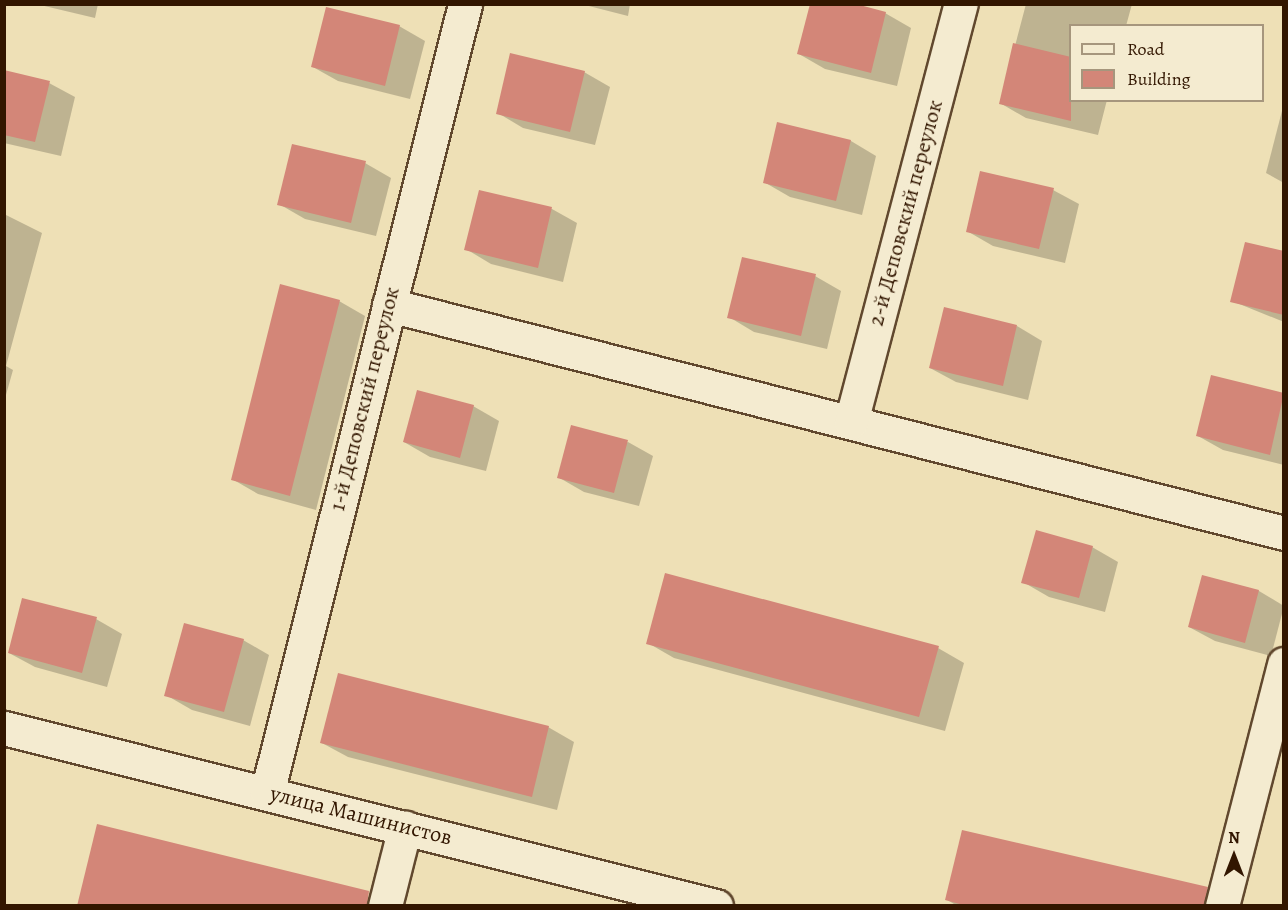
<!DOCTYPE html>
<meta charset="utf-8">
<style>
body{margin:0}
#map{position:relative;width:1288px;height:910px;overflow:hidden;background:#eee0b6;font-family:Alegreya,serif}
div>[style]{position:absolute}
.shadow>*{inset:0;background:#0003}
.building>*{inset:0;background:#d38678}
.roads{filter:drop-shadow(2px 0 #61482e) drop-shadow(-2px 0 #61482e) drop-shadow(0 2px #61482e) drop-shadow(0 -2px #61482e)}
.minor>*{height:33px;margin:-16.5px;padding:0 16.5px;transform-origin:16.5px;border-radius:16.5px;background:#f4ebd0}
span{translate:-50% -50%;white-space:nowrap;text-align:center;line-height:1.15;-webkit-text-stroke:5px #f4ebd0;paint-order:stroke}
.street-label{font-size:22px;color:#321600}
.frame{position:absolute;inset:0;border:6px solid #321600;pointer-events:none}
.legend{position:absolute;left:1069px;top:24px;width:195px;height:78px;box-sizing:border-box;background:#f4ebd0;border:2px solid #a6967d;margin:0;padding:8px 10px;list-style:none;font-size:18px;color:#321600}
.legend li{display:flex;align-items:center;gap:12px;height:30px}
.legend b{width:30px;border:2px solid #a6967d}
.north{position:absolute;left:1204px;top:826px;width:60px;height:60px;-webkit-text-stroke:4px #f4ebd0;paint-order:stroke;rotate:0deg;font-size:16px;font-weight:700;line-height:24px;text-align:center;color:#321600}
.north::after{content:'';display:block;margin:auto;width:21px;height:27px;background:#321600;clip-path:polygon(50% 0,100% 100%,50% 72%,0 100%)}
</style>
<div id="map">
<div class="shadow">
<div style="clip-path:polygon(36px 4px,98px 4px,95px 18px)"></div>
<div style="clip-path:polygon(581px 4px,630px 4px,628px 16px)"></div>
<div style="clip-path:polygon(1026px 4px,1132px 4px,1126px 26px,1070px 26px,1070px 100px,1107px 100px,1098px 135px,1026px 118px,1000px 103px)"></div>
<div style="clip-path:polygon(885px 13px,911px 28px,897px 86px,825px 69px,799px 54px)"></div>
<div style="clip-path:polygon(399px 26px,425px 41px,410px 99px,338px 81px,313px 67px)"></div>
<div style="clip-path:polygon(4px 72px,49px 83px,75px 97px,61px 156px,4px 143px)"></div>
<div style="clip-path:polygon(584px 72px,610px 87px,595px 145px,523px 128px,498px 113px)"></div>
<div style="clip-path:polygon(1284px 103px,1284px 183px,1266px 173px)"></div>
<div style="clip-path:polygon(778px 124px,851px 141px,876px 156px,862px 215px,790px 197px,764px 182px)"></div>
<div style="clip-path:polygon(365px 163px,391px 178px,376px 236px,305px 219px,279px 204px)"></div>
<div style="clip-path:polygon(1053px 190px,1079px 204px,1065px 263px,993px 246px,967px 231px)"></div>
<div style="clip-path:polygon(480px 191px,552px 209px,577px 223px,563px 282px,491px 264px,466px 249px)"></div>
<div style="clip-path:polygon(4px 214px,42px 233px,6px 366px,13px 370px,4px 402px)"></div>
<div style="clip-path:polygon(1284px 252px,1284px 322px,1232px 301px)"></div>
<div style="clip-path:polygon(815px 276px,841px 291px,827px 349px,754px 332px,729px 317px)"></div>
<div style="clip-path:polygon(339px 301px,365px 316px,316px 510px,258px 494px,232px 479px)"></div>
<div style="clip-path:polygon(1017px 326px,1042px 341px,1028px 400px,956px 382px,930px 368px)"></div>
<div style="clip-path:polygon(1284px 395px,1284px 465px,1223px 450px,1198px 436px)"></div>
<div style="clip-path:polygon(473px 406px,499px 421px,486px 471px,430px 457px,404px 442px)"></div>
<div style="clip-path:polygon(628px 442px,653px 456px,639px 506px,584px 492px,558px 477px)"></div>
<div style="clip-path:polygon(1092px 547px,1118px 562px,1105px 612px,1049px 597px,1023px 582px)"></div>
<div style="clip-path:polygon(1203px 576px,1259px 591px,1284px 606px,1271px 656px,1215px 641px,1189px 627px)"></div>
<div style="clip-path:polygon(96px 619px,122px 634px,107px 687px,35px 667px,9px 653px)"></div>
<div style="clip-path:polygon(243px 640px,269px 655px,250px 726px,192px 710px,166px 695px)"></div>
<div style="clip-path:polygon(648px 643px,938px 648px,964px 663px,945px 731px,674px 658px)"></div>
<div style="clip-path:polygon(548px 727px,574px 742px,557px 810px,348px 757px,322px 743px)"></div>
<div style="clip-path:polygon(1183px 882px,1209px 897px,1207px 906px,957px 906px,946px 899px)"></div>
</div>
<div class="building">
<div style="clip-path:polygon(810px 4px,856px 4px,886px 12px,871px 73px,797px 54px)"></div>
<div style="clip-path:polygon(326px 7px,400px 25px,385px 86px,311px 67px)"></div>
<div style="clip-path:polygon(1013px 43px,1071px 57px,1071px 121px,999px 104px)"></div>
<div style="clip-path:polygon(510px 53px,585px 71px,570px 132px,496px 114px)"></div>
<div style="clip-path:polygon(4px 70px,50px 81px,35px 142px,4px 135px)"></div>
<div style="clip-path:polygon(777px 122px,851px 140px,836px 201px,763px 183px)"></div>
<div style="clip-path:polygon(292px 144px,366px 161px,351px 223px,277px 205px)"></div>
<div style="clip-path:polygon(980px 171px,1054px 188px,1039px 249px,966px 232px)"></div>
<div style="clip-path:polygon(479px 190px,552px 207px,538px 268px,464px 250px)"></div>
<div style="clip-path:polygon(1245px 242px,1284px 251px,1284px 315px,1230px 302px)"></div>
<div style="clip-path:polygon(742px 257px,816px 274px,801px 336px,727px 318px)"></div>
<div style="clip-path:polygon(280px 284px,340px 300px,290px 496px,231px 480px)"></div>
<div style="clip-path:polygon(944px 307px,1017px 325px,1003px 386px,929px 368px)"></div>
<div style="clip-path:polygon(1211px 375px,1284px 393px,1270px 455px,1196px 436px)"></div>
<div style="clip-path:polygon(417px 390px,474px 405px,460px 458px,403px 442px)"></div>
<div style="clip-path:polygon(571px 425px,628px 440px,614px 493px,557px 478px)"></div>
<div style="clip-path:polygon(1036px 530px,1093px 546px,1079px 598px,1021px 583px)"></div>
<div style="clip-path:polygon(665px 573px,939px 646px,919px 717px,646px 644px)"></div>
<div style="clip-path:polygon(1202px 575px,1259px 590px,1245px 643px,1188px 627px)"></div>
<div style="clip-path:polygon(22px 598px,97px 617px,82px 673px,8px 653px)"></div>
<div style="clip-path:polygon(184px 623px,244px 639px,224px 712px,164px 696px)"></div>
<div style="clip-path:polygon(338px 673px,549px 726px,532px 797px,320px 743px)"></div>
<div style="clip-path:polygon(97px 824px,369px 891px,367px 906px,77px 906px)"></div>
<div style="clip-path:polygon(962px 830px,1208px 887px,1204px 906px,967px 906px,945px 900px)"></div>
</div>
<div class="roads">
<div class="minor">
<div style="left:389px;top:305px;width:924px;rotate:14.29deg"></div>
<div style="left:851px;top:422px;width:432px;rotate:-75.3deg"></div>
<div style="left:4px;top:728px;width:734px;rotate:14.04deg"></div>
<div style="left:267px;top:793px;width:813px;rotate:-75.91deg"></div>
<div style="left:385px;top:906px;width:81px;rotate:-75.8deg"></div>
<div style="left:1222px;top:906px;width:250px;rotate:-75.6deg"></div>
</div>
</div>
<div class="street-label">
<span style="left:906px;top:213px;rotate:-75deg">2-й Деповский переулок</span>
<span style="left:365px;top:399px;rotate:-76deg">1-й Деповский переулок</span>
<span style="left:361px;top:816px;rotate:14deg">улица Машинистов</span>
</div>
<div class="frame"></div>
<ul class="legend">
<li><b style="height:8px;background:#f4ebd0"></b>Road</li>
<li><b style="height:16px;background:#d38678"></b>Building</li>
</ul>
<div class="north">N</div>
</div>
